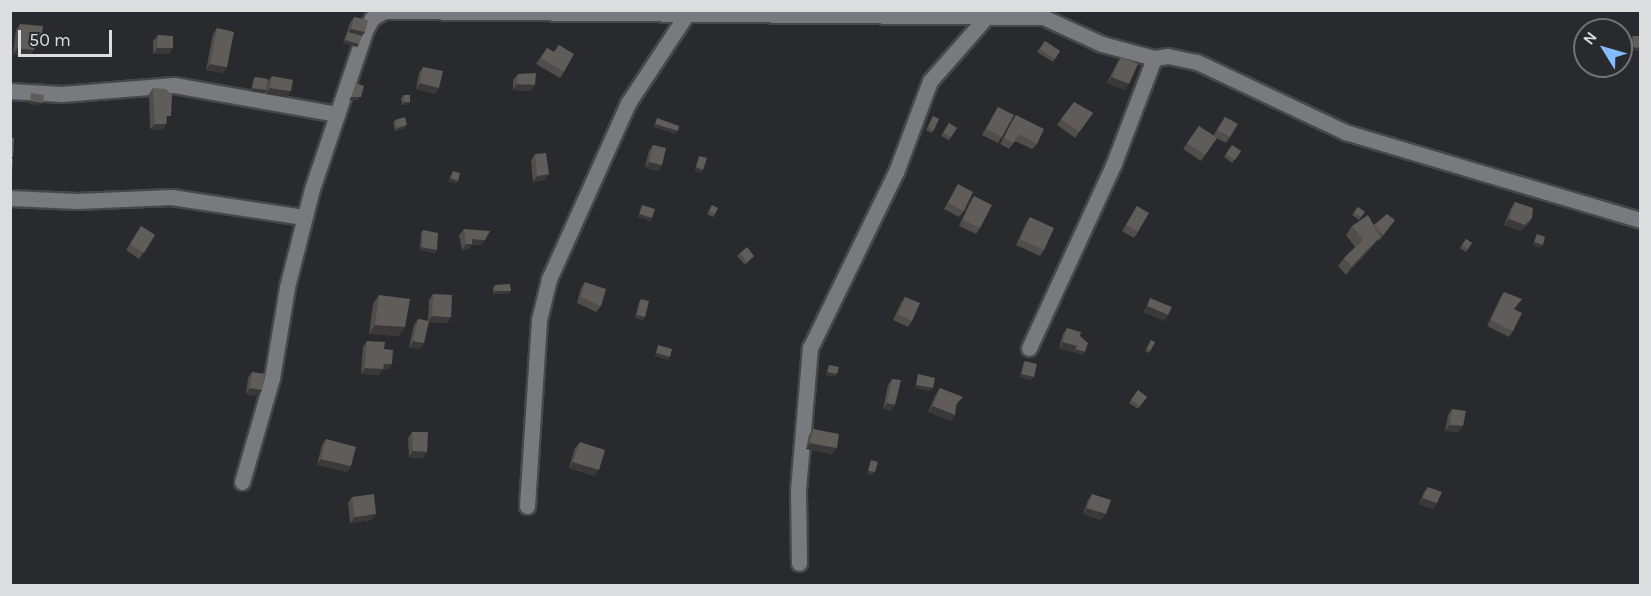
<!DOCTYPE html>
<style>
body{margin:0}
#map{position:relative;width:1651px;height:596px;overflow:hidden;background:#292a2d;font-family:Karla,sans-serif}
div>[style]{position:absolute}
.roads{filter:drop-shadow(2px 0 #46474a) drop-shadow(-2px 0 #46474a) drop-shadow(0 2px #46474a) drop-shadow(0 -2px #46474a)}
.minor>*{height:15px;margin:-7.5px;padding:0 7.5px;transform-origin:7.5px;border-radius:7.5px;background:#797a7e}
.wall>*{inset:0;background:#504d4a}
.shaded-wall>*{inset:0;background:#3a3838}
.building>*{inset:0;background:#5f5c5a}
span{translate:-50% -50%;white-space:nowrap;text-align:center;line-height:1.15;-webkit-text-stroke:4.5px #292a2d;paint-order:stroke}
.frame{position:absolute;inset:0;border:12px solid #dcdddf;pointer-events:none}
.north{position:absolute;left:1573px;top:18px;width:60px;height:60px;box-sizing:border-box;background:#292a2d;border:2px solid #717274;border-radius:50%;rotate:307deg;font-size:16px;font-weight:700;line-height:24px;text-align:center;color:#dcdddf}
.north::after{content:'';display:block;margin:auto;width:21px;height:27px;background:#84bcfb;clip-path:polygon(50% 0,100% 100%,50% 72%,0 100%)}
.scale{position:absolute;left:18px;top:30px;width:94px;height:27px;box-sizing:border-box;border:3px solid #dcdddf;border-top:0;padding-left:8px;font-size:18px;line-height:21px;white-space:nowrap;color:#dcdddf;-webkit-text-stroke:4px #292a2d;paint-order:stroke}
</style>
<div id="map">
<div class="roads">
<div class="minor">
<div style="left:10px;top:91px;width:52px;rotate:3.3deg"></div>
<div style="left:62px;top:94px;width:112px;rotate:-4.6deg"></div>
<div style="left:174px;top:85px;width:166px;rotate:10.1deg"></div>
<div style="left:10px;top:198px;width:67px;rotate:2.6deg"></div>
<div style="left:77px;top:201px;width:94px;rotate:-2.4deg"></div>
<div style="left:171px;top:197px;width:134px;rotate:8.6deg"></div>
<div style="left:1029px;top:348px;width:204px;rotate:-65.3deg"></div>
<div style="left:1114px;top:163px;width:112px;rotate:-69.1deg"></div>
<div style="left:242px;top:482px;width:108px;rotate:-73.9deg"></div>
<div style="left:272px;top:378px;width:92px;rotate:-80.6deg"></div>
<div style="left:287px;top:287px;width:101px;rotate:-75.7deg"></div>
<div style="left:312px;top:189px;width:169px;rotate:-71.4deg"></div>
<div style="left:366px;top:29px;width:13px;rotate:-61deg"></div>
<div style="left:372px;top:18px;width:14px;rotate:-30deg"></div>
<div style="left:384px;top:11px;width:659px;rotate:0.52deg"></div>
<div style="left:1043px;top:17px;width:65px;rotate:24.6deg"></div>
<div style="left:1102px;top:44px;width:54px;rotate:15.1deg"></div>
<div style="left:1154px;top:58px;width:14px;rotate:-8deg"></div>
<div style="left:1168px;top:56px;width:30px;rotate:12deg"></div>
<div style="left:1197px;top:62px;width:164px;rotate:25.3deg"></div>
<div style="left:1345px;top:132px;width:308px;rotate:16.6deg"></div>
<div style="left:527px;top:506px;width:186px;rotate:-86.3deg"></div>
<div style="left:539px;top:320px;width:42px;rotate:-76.3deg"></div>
<div style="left:549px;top:279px;width:193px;rotate:-65.8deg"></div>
<div style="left:628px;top:103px;width:105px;rotate:-56.6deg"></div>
<div style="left:799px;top:563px;width:73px;rotate:-90.8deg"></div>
<div style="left:798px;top:490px;width:143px;rotate:-85.2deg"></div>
<div style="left:810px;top:348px;width:196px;rotate:-64deg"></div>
<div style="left:896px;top:172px;width:97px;rotate:-69.5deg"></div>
<div style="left:930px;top:81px;width:88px;rotate:-48.7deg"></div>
</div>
</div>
<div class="wall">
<div style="clip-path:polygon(354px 17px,365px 32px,362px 36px,357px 47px,343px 43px,350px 23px)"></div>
<div style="clip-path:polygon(20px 24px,41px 39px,37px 45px,35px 45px,34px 50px,30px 56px,13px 54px,16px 30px)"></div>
<div style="clip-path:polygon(217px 28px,227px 67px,223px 73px,206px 70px,213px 34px)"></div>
<div style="clip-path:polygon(158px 35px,173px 48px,169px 54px,153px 54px,153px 41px)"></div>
<div style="clip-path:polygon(1633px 36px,1640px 51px,1630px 50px,1631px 39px)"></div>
<div style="clip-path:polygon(1045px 41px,1060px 51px,1053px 62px,1037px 52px)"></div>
<div style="clip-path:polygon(559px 45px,564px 72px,560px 78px,536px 64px,547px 48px,554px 52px)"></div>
<div style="clip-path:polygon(1121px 57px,1125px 90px,1107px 83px,1117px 63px)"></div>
<div style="clip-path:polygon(423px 67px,439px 88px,435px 94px,416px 89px,419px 73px)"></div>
<div style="clip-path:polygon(518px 74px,531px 91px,513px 90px,513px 80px)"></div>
<div style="clip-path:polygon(272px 76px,291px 91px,287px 97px,266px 94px,267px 82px)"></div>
<div style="clip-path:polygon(255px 77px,264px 93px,251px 91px,253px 80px)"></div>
<div style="clip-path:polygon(153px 88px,167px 122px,162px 130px,150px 129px,149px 94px)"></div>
<div style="clip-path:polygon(404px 95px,410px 102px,408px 105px,402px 105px,401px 98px)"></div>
<div style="clip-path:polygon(1074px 102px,1093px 113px,1075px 138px,1057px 125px)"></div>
<div style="clip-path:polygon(998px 107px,1002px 137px,998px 143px,982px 135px)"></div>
<div style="clip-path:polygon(1016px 115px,1037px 144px,1032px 149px,1015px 141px,1009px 149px,1000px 144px,1012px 121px)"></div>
<div style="clip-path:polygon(933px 116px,934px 130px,932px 133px,926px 130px)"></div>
<div style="clip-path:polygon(1225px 117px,1230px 137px,1226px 143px,1213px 136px)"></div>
<div style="clip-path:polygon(395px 120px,405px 128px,395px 131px,393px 123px)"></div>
<div style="clip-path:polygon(949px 123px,957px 128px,949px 140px,941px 136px)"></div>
<div style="clip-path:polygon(1199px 126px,1217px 138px,1201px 161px,1183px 149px)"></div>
<div style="clip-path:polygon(653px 145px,662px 165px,658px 171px,645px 167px,649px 151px)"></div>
<div style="clip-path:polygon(1232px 145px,1241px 151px,1232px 163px,1224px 157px)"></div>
<div style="clip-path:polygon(535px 154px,549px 174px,544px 180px,533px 182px,531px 160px)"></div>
<div style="clip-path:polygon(958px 184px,964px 211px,959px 217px,944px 209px)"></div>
<div style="clip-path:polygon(974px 196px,980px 228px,976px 234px,959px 226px,970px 202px)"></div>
<div style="clip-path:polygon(1515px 202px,1532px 218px,1528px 224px,1521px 231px,1504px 225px,1511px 208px)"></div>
<div style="clip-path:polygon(712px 205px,715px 214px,713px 217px,707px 214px)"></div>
<div style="clip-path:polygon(1137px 206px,1138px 232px,1134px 238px,1122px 231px)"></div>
<div style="clip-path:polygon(1358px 207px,1365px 212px,1359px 220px,1352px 215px)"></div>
<div style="clip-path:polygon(1030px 217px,1044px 250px,1040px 256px,1016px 245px,1026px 223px)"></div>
<div style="clip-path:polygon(1395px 220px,1379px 241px,1378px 239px,1373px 246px,1346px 275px,1338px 266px,1344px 258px,1355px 247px,1346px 235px,1352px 226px,1374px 225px)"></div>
<div style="clip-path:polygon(141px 226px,155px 235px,139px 259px,126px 250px)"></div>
<div style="clip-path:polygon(464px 229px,485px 240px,481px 245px,471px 245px,468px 250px,462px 250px,459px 235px)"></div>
<div style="clip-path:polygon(423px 230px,435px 253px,420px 250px,421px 233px)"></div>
<div style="clip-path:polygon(1466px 239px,1472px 243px,1466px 252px,1460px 248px)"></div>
<div style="clip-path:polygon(740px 253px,754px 256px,745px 265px,737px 256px)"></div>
<div style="clip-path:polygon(585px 282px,601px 306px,596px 312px,577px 303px,581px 288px)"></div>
<div style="clip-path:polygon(495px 285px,508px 294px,493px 294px,493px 288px)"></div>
<div style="clip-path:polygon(1504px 292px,1514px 309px,1513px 331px,1509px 337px,1487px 326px,1500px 298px)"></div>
<div style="clip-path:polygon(433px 294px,451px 317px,447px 323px,429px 322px,420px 349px,409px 347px,414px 325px,418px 319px,428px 321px,429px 300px)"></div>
<div style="clip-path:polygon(379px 295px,399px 336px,369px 334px,373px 304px)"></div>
<div style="clip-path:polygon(905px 297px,912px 321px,908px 327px,893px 320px,901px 303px)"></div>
<div style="clip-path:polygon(641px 299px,645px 317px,643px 320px,635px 318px,639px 302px)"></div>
<div style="clip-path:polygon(1067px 328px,1080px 336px,1083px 355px,1074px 352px,1074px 350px,1073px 352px,1059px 348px,1063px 334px)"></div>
<div style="clip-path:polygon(1151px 340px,1151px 350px,1149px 353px,1145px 351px)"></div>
<div style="clip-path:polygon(367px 341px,384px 349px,392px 364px,388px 370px,382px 370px,379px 375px,361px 374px,363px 347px)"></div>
<div style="clip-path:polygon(1025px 361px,1031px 380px,1020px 377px,1023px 364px)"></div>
<div style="clip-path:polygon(252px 372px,258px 396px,246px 394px,248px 378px)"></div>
<div style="clip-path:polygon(892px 379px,891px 411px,883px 409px,888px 385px)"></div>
<div style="clip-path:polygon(940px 388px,958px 403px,956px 406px,955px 415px,951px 421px,928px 412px,936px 394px)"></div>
<div style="clip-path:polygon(1138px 390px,1147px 397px,1138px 409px,1129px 403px)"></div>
<div style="clip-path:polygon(1452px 409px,1459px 432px,1445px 431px,1448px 415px)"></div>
<div style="clip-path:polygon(813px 429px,837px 448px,832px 454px,806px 449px,809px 435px)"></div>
<div style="clip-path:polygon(412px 432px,423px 458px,409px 457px,408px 438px)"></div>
<div style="clip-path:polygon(326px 439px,351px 466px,347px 472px,317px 465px,322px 445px)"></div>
<div style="clip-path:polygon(580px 442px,595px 476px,569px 468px,575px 448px)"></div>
<div style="clip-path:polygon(1428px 487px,1437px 503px,1433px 509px,1419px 504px,1424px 492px)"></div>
<div style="clip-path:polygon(1092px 494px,1101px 520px,1083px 514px,1088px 500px)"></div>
<div style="clip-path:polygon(352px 497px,372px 520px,350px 523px,348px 503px)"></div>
</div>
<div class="shaded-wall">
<div style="clip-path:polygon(351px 29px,365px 32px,360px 38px,346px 35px)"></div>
<div style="clip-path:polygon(36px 39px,41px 39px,37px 45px,31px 45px)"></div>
<div style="clip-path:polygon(345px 40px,359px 44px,357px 47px,343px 43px)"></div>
<div style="clip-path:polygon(1632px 47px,1641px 48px,1640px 51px,1630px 50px)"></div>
<div style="clip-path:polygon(17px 48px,34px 50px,30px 56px,13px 54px)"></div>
<div style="clip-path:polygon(157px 48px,173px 48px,169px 54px,153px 54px)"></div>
<div style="clip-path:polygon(210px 64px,227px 67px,223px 73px,206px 70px)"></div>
<div style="clip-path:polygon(1112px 77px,1129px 84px,1125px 90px,1107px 83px)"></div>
<div style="clip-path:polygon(420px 83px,439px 88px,435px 94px,416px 89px)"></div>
<div style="clip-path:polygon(517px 84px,535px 85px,531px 91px,513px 90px)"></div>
<div style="clip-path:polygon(253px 88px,266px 90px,264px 93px,251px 91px)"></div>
<div style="clip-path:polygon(270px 88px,291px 91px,287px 97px,266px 94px)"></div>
<div style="clip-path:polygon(351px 97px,361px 97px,358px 100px,349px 100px)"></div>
<div style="clip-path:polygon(30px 101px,43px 103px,40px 106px,28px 104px)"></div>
<div style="clip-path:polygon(404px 102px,410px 102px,408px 105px,402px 105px)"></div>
<div style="clip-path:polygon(155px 124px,166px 124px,162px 130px,150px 129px)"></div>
<div style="clip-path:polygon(655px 124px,678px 131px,675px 134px,653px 127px)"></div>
<div style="clip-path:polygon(407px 125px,405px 128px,395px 131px,397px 128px)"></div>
<div style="clip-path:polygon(649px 162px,662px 165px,658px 171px,645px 167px)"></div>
<div style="clip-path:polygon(696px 167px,703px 170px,701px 173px,694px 170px)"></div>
<div style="clip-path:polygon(549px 174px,544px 180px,533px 182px,537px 176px)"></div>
<div style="clip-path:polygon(450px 178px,458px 181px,456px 184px,448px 181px)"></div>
<div style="clip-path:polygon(639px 214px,652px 218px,650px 221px,637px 217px)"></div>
<div style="clip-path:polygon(1532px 218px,1528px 224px,1521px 231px,1504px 225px,1509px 219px)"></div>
<div style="clip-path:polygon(1380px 237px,1373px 246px,1346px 275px,1352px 266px)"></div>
<div style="clip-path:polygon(472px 239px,485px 240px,481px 245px,471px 245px,468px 250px,462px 250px,466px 244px)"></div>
<div style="clip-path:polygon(1534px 242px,1543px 245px,1540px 248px,1532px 245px)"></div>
<div style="clip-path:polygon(422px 247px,437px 250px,435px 253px,420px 250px)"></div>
<div style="clip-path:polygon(495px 291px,511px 291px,508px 294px,493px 294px)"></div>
<div style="clip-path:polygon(1147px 306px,1168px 315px,1164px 321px,1142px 312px)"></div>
<div style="clip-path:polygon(637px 315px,645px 317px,643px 320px,635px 318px)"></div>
<div style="clip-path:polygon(432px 316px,451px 317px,447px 323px,428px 322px)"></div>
<div style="clip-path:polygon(375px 325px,405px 327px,399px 336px,369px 334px)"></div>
<div style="clip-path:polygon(413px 341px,424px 343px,420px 349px,409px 347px)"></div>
<div style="clip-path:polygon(1063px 342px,1077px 346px,1073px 352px,1059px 348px)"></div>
<div style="clip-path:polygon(1076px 349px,1085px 352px,1083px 355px,1074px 352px)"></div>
<div style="clip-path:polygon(656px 353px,670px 357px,668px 360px,654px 356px)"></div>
<div style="clip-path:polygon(384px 364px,392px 364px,388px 370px,382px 370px,379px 375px,361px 374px,365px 368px)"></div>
<div style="clip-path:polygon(827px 372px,837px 374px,835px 377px,825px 375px)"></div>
<div style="clip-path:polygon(1022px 374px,1034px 377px,1031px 380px,1020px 377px)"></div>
<div style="clip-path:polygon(916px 385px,933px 388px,930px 391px,914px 388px)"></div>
<div style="clip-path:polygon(250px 388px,262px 390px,258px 396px,246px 394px)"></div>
<div style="clip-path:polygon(887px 403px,895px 405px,891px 411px,883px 409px)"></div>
<div style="clip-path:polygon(933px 406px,955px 415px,951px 421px,928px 412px)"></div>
<div style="clip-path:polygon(1450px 425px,1463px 426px,1459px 432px,1445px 431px)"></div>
<div style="clip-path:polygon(810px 443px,837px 448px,832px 454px,806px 449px)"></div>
<div style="clip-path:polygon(413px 451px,427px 452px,423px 458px,409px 457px)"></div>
<div style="clip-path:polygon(321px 459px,351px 466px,347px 472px,317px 465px)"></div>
<div style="clip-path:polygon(573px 462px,599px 470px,595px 476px,569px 468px)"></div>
<div style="clip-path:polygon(868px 471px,875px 472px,873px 475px,866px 474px)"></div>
<div style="clip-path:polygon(1423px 498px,1437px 503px,1433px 509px,1419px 504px)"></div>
<div style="clip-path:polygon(1087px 508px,1106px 514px,1101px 520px,1083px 514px)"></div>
<div style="clip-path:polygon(376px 514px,372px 520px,350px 523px,355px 517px)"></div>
</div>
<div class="building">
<div style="clip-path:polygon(354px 17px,368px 20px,365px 32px,351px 29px)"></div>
<div style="clip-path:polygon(20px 24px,43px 26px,41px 39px,36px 39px,34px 50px,17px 48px)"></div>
<div style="clip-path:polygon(217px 28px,234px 32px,227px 67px,210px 64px)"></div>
<div style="clip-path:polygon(348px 32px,362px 36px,359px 44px,345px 40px)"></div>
<div style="clip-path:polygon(158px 35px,173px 36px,173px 48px,157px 48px)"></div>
<div style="clip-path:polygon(1633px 36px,1641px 36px,1641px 48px,1632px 47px)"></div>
<div style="clip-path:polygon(1045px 41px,1060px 51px,1055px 59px,1040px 49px)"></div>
<div style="clip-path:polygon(559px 45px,574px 54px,564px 72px,541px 58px,547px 48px,554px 52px)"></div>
<div style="clip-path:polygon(1121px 57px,1138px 64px,1129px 84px,1112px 77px)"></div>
<div style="clip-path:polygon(423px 67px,443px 71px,439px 88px,420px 83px)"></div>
<div style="clip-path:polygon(536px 73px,535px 85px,517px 84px,518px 74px)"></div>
<div style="clip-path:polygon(272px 76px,293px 80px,291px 91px,270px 88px)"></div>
<div style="clip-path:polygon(255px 77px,268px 79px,266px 90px,253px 88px)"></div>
<div style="clip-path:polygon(356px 83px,364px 86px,361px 97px,351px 97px)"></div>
<div style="clip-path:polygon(153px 88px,166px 89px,172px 95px,171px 116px,167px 116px,166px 124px,155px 124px)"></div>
<div style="clip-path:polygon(31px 93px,44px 95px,43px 103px,30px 101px)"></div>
<div style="clip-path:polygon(404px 95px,410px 95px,410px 102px,404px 102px)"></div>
<div style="clip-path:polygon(1074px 102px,1093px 113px,1079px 132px,1061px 119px)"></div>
<div style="clip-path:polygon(998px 107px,1014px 115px,1002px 137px,986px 129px)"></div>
<div style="clip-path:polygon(1016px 115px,1044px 129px,1037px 144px,1018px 134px,1014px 143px,1004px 138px)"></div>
<div style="clip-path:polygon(933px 116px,939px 119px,934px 130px,928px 127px)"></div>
<div style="clip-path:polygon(405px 117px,407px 125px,397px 128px,395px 120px)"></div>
<div style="clip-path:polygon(1225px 117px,1238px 124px,1230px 137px,1217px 130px)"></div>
<div style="clip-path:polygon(657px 118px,679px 126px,678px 131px,655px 124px)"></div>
<div style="clip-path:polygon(949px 123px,957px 128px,951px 137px,943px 133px)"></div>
<div style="clip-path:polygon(1199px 126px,1217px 138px,1205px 155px,1187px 143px)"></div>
<div style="clip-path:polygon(10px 138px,14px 138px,13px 157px,10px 157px)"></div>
<div style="clip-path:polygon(653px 145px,666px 148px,662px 165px,649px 162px)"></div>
<div style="clip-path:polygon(1232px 145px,1241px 151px,1235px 160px,1226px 154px)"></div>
<div style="clip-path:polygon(546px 153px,549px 174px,537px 176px,535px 154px)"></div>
<div style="clip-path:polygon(699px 156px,707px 158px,703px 170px,696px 167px)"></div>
<div style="clip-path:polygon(10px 158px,13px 159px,12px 173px,10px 173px)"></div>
<div style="clip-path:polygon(453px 171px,460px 173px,458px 181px,450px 178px)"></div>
<div style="clip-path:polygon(958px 184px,973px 192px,964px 211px,948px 203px)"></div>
<div style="clip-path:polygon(974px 196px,992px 205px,980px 228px,963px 220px)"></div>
<div style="clip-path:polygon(1515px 202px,1533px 208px,1532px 218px,1525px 225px,1509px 219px)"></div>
<div style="clip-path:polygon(642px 205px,655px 209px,652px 218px,639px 214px)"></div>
<div style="clip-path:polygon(712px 205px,718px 208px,715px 214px,709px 211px)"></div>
<div style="clip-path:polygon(1137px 206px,1149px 213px,1138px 232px,1126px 225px)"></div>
<div style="clip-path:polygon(1358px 207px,1365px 212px,1361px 217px,1354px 212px)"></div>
<div style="clip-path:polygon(1387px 214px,1395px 220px,1383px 235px,1374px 225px)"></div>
<div style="clip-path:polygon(1368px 215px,1380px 237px,1352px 266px,1344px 258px,1363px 240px,1352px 226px)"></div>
<div style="clip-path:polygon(1030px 217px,1054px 228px,1044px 250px,1020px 239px)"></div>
<div style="clip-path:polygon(141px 226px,155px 235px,144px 253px,130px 244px)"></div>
<div style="clip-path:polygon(464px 229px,490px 231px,485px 240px,472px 239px,472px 244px,466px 244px)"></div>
<div style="clip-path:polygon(423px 230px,438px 233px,437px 250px,422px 247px)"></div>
<div style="clip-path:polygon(1537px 234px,1545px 237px,1543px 245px,1534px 242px)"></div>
<div style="clip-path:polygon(1466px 239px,1472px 243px,1468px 249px,1462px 245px)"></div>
<div style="clip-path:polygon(747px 247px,754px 256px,747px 262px,740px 253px)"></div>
<div style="clip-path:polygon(585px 282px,606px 289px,601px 306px,581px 297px)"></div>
<div style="clip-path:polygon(510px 284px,511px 291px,495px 291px,495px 285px)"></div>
<div style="clip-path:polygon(1504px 292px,1522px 299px,1514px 309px,1522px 313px,1513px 331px,1491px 320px)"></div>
<div style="clip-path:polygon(433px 294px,452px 295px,451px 317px,432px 316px)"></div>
<div style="clip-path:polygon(379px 295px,410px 299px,405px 327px,375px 325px)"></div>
<div style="clip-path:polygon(905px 297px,920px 303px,912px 321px,898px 314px)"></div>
<div style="clip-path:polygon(1150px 298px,1172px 307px,1168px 315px,1147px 306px)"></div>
<div style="clip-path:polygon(641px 299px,649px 301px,645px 317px,637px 315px)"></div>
<div style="clip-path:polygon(418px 319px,429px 321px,424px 343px,413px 341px)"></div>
<div style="clip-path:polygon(1067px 328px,1081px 332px,1077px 346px,1063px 342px)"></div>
<div style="clip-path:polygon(1080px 336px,1088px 343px,1085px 352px,1076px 349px)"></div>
<div style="clip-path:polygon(1151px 340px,1155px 342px,1151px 350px,1147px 348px)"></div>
<div style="clip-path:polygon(367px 341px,385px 342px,384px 349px,393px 350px,392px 364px,384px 364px,383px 369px,365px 368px)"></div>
<div style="clip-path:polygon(658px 345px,672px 349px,670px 357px,656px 353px)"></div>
<div style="clip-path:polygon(1025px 361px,1037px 364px,1034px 377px,1022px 374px)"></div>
<div style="clip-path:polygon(829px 365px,839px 367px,837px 374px,827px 372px)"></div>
<div style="clip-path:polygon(252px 372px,265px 374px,262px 390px,250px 388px)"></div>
<div style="clip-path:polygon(918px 374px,935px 378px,933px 388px,916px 385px)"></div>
<div style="clip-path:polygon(892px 379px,901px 380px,895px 405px,887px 403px)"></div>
<div style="clip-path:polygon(940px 388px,963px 397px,956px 404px,955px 415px,933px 406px)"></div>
<div style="clip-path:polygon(1138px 390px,1147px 397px,1140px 406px,1131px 400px)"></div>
<div style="clip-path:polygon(1452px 409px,1466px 411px,1463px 426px,1450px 425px)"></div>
<div style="clip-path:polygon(813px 429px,839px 434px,837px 448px,810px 443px)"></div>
<div style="clip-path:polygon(412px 432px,428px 432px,427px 452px,413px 451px)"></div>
<div style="clip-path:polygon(326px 439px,356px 447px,351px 466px,321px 459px)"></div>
<div style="clip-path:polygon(580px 442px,605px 450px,599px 470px,573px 462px)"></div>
<div style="clip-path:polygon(871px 460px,878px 462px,875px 472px,868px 471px)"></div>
<div style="clip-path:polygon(1428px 487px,1442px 492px,1437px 503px,1423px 498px)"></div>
<div style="clip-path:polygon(374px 494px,376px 514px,355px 517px,352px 497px)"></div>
<div style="clip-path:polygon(1092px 494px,1111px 500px,1106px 514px,1087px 508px)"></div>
</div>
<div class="frame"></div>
<div class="north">N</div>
<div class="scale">50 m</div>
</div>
